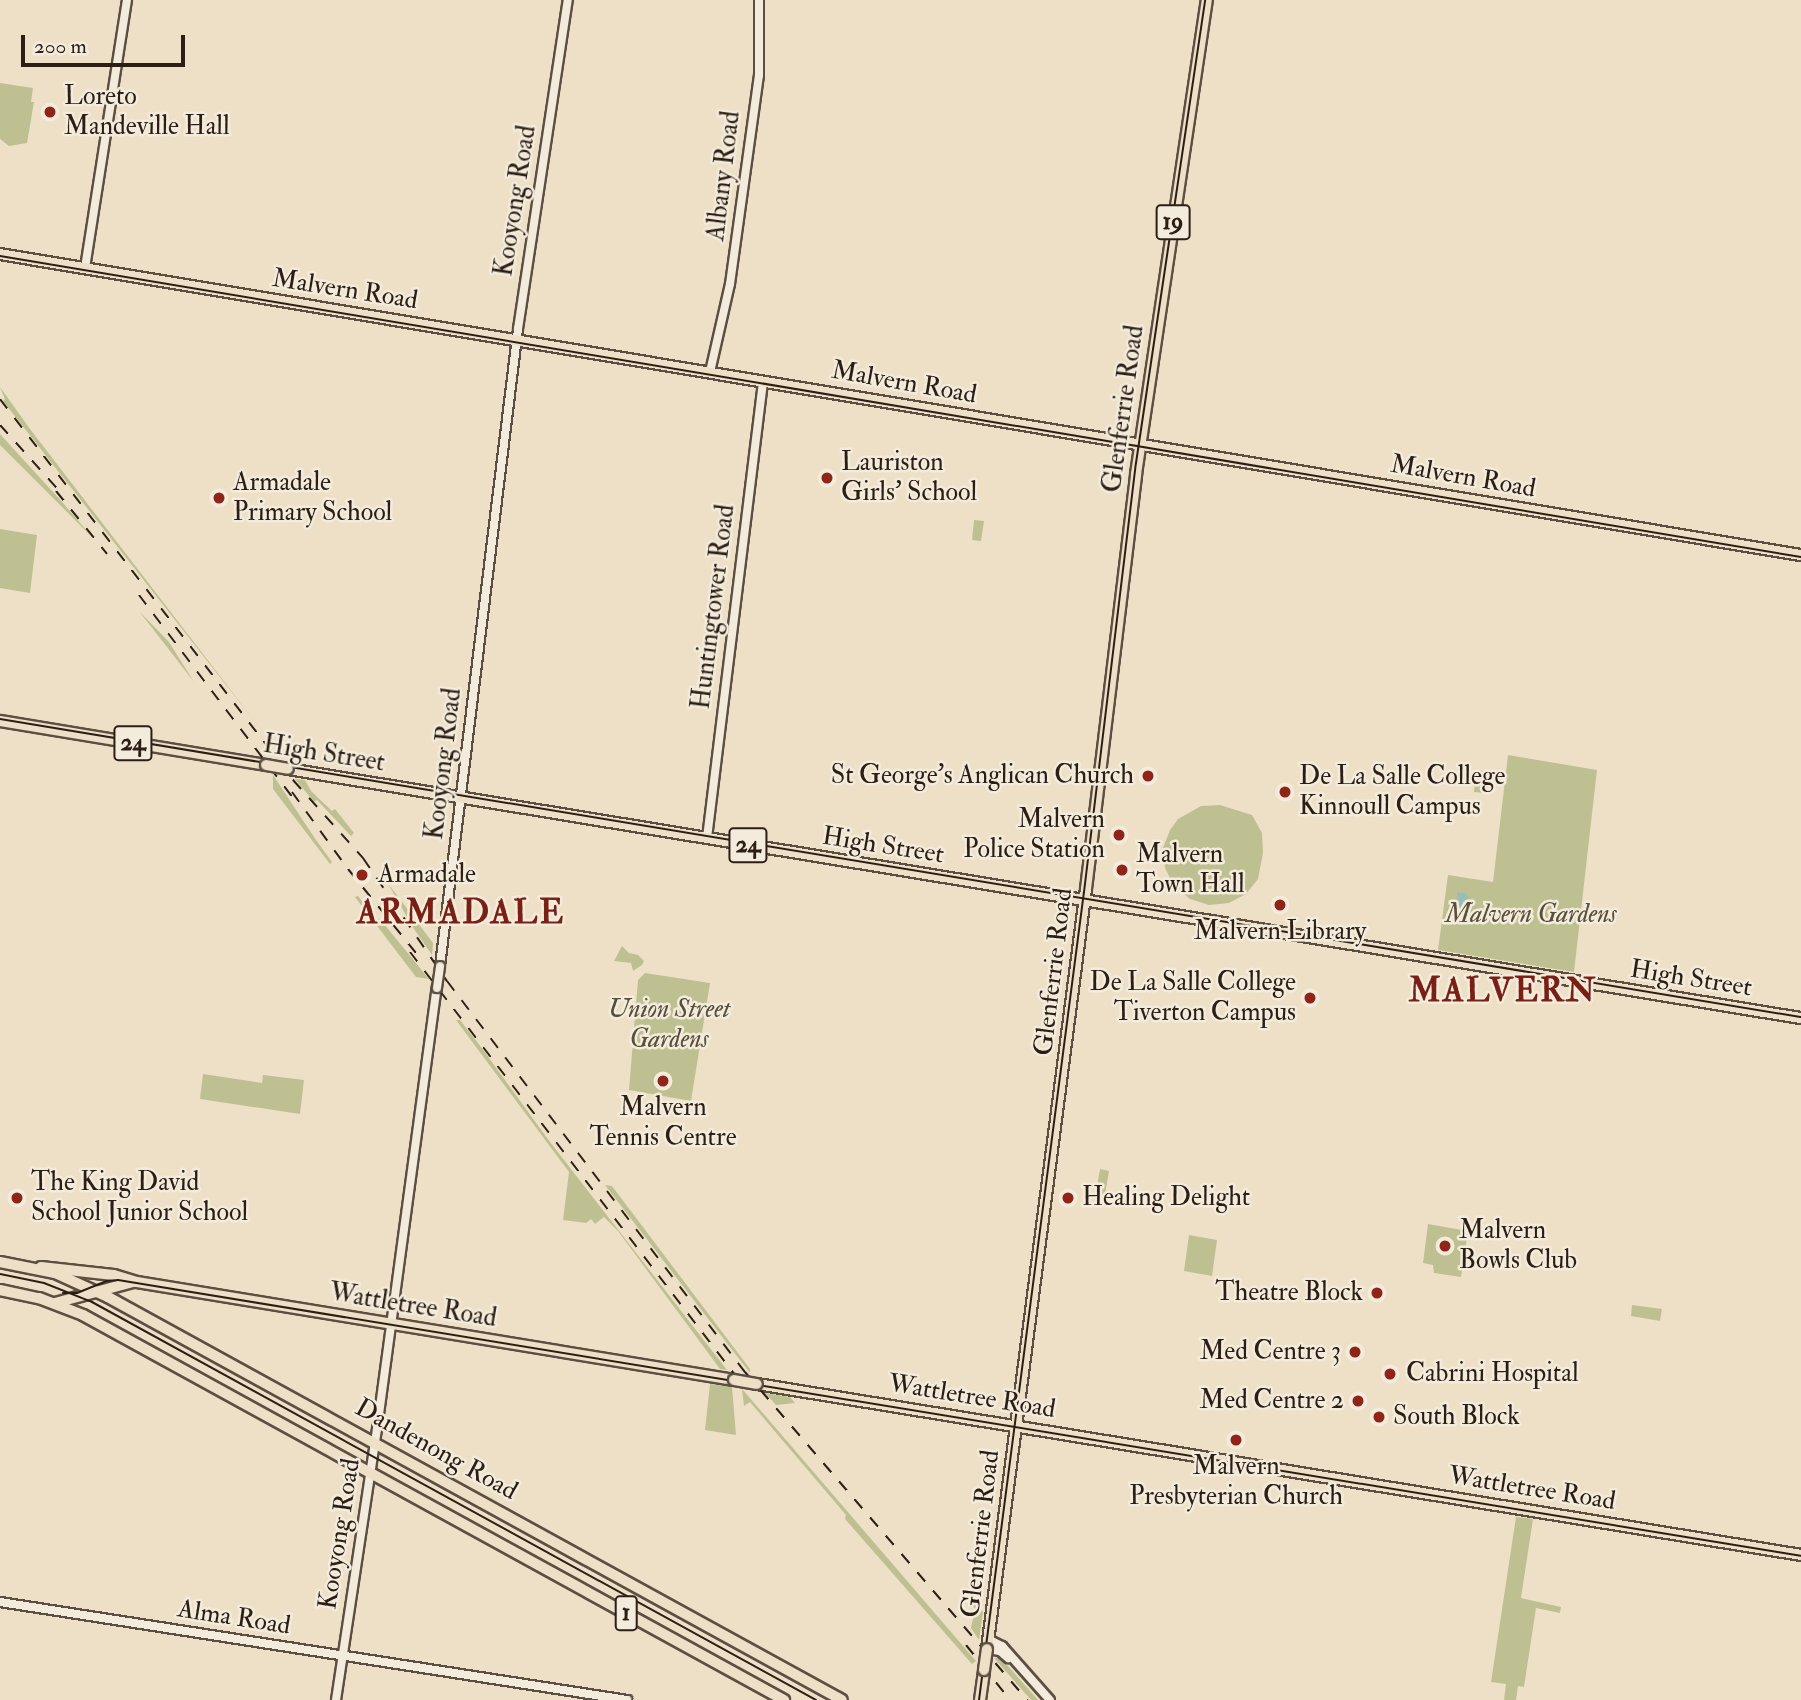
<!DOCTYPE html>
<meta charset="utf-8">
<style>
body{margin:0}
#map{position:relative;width:1801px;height:1700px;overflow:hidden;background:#ede0c7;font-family:"IM FELL Double Pica",serif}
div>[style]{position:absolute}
.green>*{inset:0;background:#bfc091}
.water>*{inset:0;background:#99bdb8}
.roads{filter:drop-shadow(2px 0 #5c4e42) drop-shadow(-2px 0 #5c4e42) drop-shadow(0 2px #5c4e42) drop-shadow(0 -2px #5c4e42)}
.minor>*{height:8px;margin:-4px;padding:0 4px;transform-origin:4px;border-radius:4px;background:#f3ebdb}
.major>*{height:10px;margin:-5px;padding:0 5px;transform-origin:5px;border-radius:5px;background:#ede0c7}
.highway>*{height:10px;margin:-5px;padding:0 5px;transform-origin:5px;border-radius:5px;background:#ede0c7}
.tram>*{height:2px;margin:-1px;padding:0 1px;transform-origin:1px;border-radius:1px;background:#2c1e15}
.rail>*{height:2px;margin-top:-1px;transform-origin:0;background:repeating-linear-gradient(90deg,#2c1e15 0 12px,transparent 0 24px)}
.bridges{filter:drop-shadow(2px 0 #5c4e42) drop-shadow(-2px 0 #5c4e42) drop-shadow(0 2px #5c4e42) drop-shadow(0 -2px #5c4e42)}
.minor-bridge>*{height:8px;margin:-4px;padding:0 4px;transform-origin:4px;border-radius:4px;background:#f3ebdb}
.major-bridge>*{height:10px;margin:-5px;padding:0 5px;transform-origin:5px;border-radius:5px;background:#ede0c7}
.dots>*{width:19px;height:19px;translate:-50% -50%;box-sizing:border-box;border:4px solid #f3ebdb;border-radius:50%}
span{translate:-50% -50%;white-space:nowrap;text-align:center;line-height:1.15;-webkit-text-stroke:5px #f3ebdb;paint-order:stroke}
.shield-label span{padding:2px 5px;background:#f3ebdb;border:2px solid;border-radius:5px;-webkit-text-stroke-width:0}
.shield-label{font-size:24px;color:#2c1e15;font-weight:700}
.poi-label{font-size:26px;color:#2c1e15}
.left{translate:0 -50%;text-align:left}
.right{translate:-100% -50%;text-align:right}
.street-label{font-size:26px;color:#2c1e15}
.park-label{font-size:26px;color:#584f3a;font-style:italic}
.district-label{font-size:33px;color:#7a1f14;font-weight:700;letter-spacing:2px}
.scale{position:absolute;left:21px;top:35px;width:164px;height:32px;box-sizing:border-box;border:4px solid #2c1e15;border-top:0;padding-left:9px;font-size:21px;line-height:24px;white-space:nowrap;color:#2c1e15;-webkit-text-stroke:5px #f3ebdb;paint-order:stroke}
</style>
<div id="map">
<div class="green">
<div style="clip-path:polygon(0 83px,33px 88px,31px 102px,34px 102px,27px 143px,9px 146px,0 139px)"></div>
<div style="clip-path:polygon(0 387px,30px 429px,263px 732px,3px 401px,5px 399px)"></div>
<div style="clip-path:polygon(0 434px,63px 503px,93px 538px,0 445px)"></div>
<div style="clip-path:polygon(974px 520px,984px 521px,981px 541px,972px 540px)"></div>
<div style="clip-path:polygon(0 529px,37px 535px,30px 593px,0 588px)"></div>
<div style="clip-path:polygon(139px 611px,169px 642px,194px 682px)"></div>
<div style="clip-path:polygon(1508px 755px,1597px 770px,1574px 972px,1438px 950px,1448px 875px,1493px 882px)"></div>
<div style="clip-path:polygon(1476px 770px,1490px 772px,1487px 793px,1474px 792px)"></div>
<div style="clip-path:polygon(273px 775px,316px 840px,332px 862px,330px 864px,273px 789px)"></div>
<div style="clip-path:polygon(295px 779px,305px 780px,311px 791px,332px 811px,335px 809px,354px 833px,351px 836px,317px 800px,314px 802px)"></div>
<div style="clip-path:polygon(1220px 805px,1252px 815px,1262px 833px,1263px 853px,1258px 879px,1246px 894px,1229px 903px,1209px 905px,1190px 899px,1174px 886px,1165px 868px,1163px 848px,1170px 830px,1178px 819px,1201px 806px)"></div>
<div style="clip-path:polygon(387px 882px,433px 943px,432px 955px,414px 929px)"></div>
<div style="clip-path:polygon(358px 896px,377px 920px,380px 919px,429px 979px,416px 977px,355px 897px)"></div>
<div style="clip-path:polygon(622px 946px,629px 953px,638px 955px,644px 961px,642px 965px,633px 971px,631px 963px,614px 961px)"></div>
<div style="clip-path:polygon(645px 973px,710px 983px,691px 1101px,629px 1090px,638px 980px)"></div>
<div style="clip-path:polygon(456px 1020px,460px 1020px,481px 1047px,550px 1142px,727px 1370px,720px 1369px,618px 1231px,604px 1217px,595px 1224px,591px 1219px,586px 1223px,563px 1220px,569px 1172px)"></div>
<div style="clip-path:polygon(203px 1074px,262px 1083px,263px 1075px,304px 1080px,300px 1114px,200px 1099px)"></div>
<div style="clip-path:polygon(1100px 1169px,1109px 1171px,1103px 1206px,1094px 1205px)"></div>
<div style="clip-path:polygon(605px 1185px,612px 1186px,750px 1369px,750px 1373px)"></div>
<div style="clip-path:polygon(1428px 1224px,1468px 1231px,1461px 1277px,1434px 1273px,1433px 1265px,1423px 1263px)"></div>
<div style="clip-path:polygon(1189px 1235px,1217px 1240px,1212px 1276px,1184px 1271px)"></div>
<div style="clip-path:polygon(1632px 1305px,1662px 1309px,1660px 1321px,1631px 1316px)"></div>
<div style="clip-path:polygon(710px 1384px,732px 1387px,736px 1435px,705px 1430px)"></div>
<div style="clip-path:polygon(742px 1389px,743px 1390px,976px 1661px,972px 1664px,845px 1519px,846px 1515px,750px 1402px,744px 1406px)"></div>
<div style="clip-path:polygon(765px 1393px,790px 1397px,795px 1403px,776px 1405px)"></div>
<div style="clip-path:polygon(1516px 1517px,1533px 1519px,1521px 1598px,1561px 1607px,1560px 1613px,1536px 1608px,1524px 1687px,1518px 1686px,1516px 1700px,1504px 1700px,1506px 1684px,1491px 1682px)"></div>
<div style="clip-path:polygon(961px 1588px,983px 1612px,979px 1640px,971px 1628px,975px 1609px)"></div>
<div style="clip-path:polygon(994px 1658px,1001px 1658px,1038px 1700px,1031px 1700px)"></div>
</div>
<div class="water">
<div style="clip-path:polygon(1457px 892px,1467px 894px,1472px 913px,1462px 923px,1451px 921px,1457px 905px)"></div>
</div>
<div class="roads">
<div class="minor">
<div style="left:85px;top:268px;width:271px;rotate:-81.1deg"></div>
<div style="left:710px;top:372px;width:90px;rotate:-77.2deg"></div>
<div style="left:730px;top:284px;width:211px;rotate:-82.1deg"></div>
<div style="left:759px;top:75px;width:75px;rotate:-90deg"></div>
<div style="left:707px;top:838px;width:460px;rotate:-83deg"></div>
<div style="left:440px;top:966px;width:642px;rotate:-83.02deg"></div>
<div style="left:518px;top:329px;width:333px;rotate:-81.4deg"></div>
<div style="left:0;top:1602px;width:635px;rotate:8.88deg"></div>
<div style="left:988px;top:1639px;width:16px;rotate:27deg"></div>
<div style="left:1002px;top:1646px;width:72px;rotate:48.4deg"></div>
<div style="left:987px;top:1649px;width:13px;rotate:9deg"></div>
<div style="left:1000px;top:1651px;width:11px;rotate:41deg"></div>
<div style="left:336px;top:1700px;width:274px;rotate:-81.4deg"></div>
<div style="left:377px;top:1429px;width:445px;rotate:-82.3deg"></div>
</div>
<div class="major">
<div style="left:0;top:254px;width:1826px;rotate:9.49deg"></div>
<div style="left:0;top:721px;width:270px;rotate:9.4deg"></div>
<div style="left:288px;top:769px;width:1533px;rotate:9.35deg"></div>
<div style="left:41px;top:1267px;width:73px;rotate:6.3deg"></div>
<div style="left:114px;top:1275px;width:24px;rotate:17deg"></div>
<div style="left:137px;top:1282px;width:605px;rotate:9.32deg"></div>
<div style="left:55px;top:1303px;width:81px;rotate:-15.1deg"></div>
<div style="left:757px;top:1384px;width:1058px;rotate:9.3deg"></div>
<div style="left:987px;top:1649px;width:766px;rotate:-82.58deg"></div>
<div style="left:1086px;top:889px;width:418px;rotate:-83.1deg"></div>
<div style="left:1136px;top:474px;width:479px;rotate:-81.5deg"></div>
<div style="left:980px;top:1700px;width:30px;rotate:-82deg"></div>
</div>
<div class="highway">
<div style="left:0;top:1262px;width:56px;rotate:11.3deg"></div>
<div style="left:55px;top:1273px;width:58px;rotate:24.4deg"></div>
<div style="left:108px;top:1297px;width:837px;rotate:28.77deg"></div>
<div style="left:0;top:1290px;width:40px;rotate:12deg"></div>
<div style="left:39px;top:1298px;width:47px;rotate:21.1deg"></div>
<div style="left:83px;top:1315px;width:800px;rotate:28.78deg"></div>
</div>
</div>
<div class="tram">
<div style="left:0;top:256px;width:1826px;rotate:9.49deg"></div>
<div style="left:0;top:719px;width:1825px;rotate:9.4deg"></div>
<div style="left:0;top:1274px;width:45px;rotate:11.6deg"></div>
<div style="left:44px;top:1283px;width:52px;rotate:21.6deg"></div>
<div style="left:92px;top:1302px;width:826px;rotate:28.8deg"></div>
<div style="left:63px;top:1293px;width:14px"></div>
<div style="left:77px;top:1293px;width:32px;rotate:-22deg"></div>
<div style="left:107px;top:1281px;width:11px;rotate:-5deg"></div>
<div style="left:118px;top:1280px;width:1705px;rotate:9.31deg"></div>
<div style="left:979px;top:1700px;width:815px;rotate:-82.6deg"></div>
<div style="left:1084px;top:892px;width:432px;rotate:-83.1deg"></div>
<div style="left:1136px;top:463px;width:468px;rotate:-81.5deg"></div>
</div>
<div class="rail">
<div style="left:0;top:399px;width:481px;rotate:52.4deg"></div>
<div style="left:293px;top:780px;width:105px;rotate:48.1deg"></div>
<div style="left:363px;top:858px;width:149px;rotate:55.7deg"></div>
<div style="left:447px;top:981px;width:492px;rotate:52.7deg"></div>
<div style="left:745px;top:1372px;width:433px;rotate:49.3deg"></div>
<div style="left:0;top:425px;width:94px;rotate:48deg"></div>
<div style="left:56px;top:491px;width:81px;rotate:51deg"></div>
<div style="left:139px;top:595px;width:260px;rotate:52.8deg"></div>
<div style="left:292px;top:792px;width:95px;rotate:54deg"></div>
<div style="left:348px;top:869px;width:114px;rotate:51deg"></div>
<div style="left:410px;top:952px;width:550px;rotate:52.46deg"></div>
<div style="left:966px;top:1645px;width:70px;rotate:51.3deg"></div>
</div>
<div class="bridges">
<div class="minor-bridge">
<div style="left:437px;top:988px;width:22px;rotate:-82deg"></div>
</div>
<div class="major-bridge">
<div style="left:266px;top:765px;width:22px;rotate:10deg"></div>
<div style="left:734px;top:1380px;width:23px;rotate:10deg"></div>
<div style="left:984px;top:1670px;width:21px;rotate:-82deg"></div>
</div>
</div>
<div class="dots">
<div style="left:50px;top:112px;background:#8f2418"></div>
<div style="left:827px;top:478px;background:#8f2418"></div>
<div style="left:219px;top:498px;background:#8f2418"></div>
<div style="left:1148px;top:776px;background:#8f2418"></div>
<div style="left:1285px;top:792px;background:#8f2418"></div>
<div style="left:1119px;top:835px;background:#8f2418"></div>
<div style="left:1122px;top:870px;background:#8f2418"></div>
<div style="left:362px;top:875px;background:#8f2418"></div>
<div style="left:1280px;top:905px;background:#8f2418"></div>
<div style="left:1310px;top:998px;background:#8f2418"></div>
<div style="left:663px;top:1081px;background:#8f2418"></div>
<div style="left:17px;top:1198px;background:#8f2418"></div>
<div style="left:1068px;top:1198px;background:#8f2418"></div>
<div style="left:1445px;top:1246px;background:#8f2418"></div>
<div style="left:1377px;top:1293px;background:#8f2418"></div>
<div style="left:1355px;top:1352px;background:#8f2418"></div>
<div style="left:1390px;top:1374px;background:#8f2418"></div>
<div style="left:1358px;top:1401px;background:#8f2418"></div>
<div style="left:1379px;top:1417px;background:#8f2418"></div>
<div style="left:1236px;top:1440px;background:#8f2418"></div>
</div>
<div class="shield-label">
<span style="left:1173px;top:222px">19</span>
<span style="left:133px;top:743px">24</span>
<span style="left:748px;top:845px">24</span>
<span style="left:626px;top:1613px">1</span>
</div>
<div class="poi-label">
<span class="left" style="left:64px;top:112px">Loreto<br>Mandeville Hall</span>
<span class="left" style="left:841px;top:478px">Lauriston<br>Girls' School</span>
<span class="left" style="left:233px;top:498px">Armadale<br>Primary School</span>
<span class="right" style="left:1134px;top:776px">St George’s Anglican Church</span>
<span class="left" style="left:1299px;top:792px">De La Salle College<br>Kinnoull Campus</span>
<span class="right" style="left:1105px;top:835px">Malvern<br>Police Station</span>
<span class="left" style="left:1136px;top:870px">Malvern<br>Town Hall</span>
<span class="left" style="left:378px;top:875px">Armadale</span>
<span style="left:1280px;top:932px">Malvern Library</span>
<span class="right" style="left:1296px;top:998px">De La Salle College<br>Tiverton Campus</span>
<span style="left:663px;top:1123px">Malvern<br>Tennis Centre</span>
<span class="left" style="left:31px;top:1198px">The King David<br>School Junior School</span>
<span class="left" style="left:1082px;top:1198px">Healing Delight</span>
<span class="left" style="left:1459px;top:1246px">Malvern<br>Bowls Club</span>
<span class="right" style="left:1363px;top:1293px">Theatre Block</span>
<span class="right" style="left:1341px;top:1352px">Med Centre 3</span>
<span class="left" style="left:1406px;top:1374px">Cabrini Hospital</span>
<span class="right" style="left:1344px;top:1401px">Med Centre 2</span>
<span class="left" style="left:1393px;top:1417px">South Block</span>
<span style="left:1236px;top:1482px">Malvern<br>Presbyterian Church</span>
</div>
<div class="street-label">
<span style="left:724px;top:176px;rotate:-83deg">Albany Road</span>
<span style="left:516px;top:201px;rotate:-81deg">Kooyong Road</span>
<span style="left:345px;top:290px;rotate:9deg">Malvern Road</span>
<span style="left:904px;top:383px;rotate:10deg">Malvern Road</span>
<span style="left:1124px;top:409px;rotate:-82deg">Glenferrie Road</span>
<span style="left:1463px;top:477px;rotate:10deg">Malvern Road</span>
<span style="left:714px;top:607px;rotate:-83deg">Huntingtower Road</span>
<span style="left:324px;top:754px;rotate:9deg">High Street</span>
<span style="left:444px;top:764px;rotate:-83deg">Kooyong Road</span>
<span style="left:883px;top:846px;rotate:9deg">High Street</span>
<span style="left:1054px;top:972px;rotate:-83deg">Glenferrie Road</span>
<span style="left:1691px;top:979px;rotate:9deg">High Street</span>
<span style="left:413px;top:1306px;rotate:9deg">Wattletree Road</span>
<span style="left:972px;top:1397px;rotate:9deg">Wattletree Road</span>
<span style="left:436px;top:1450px;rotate:29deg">Dandenong Road</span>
<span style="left:1532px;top:1489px;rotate:9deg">Wattletree Road</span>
<span style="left:340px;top:1534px;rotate:-81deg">Kooyong Road</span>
<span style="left:981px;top:1534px;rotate:-83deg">Glenferrie Road</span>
<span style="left:234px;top:1618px;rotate:9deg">Alma Road</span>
</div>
<div class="park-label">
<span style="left:1531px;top:915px">Malvern Gardens</span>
<span style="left:669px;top:1025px">Union Street<br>Gardens</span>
</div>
<div class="district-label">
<span style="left:461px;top:913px">ARMADALE</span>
<span style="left:1503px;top:991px">MALVERN</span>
</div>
<div class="scale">200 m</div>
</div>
